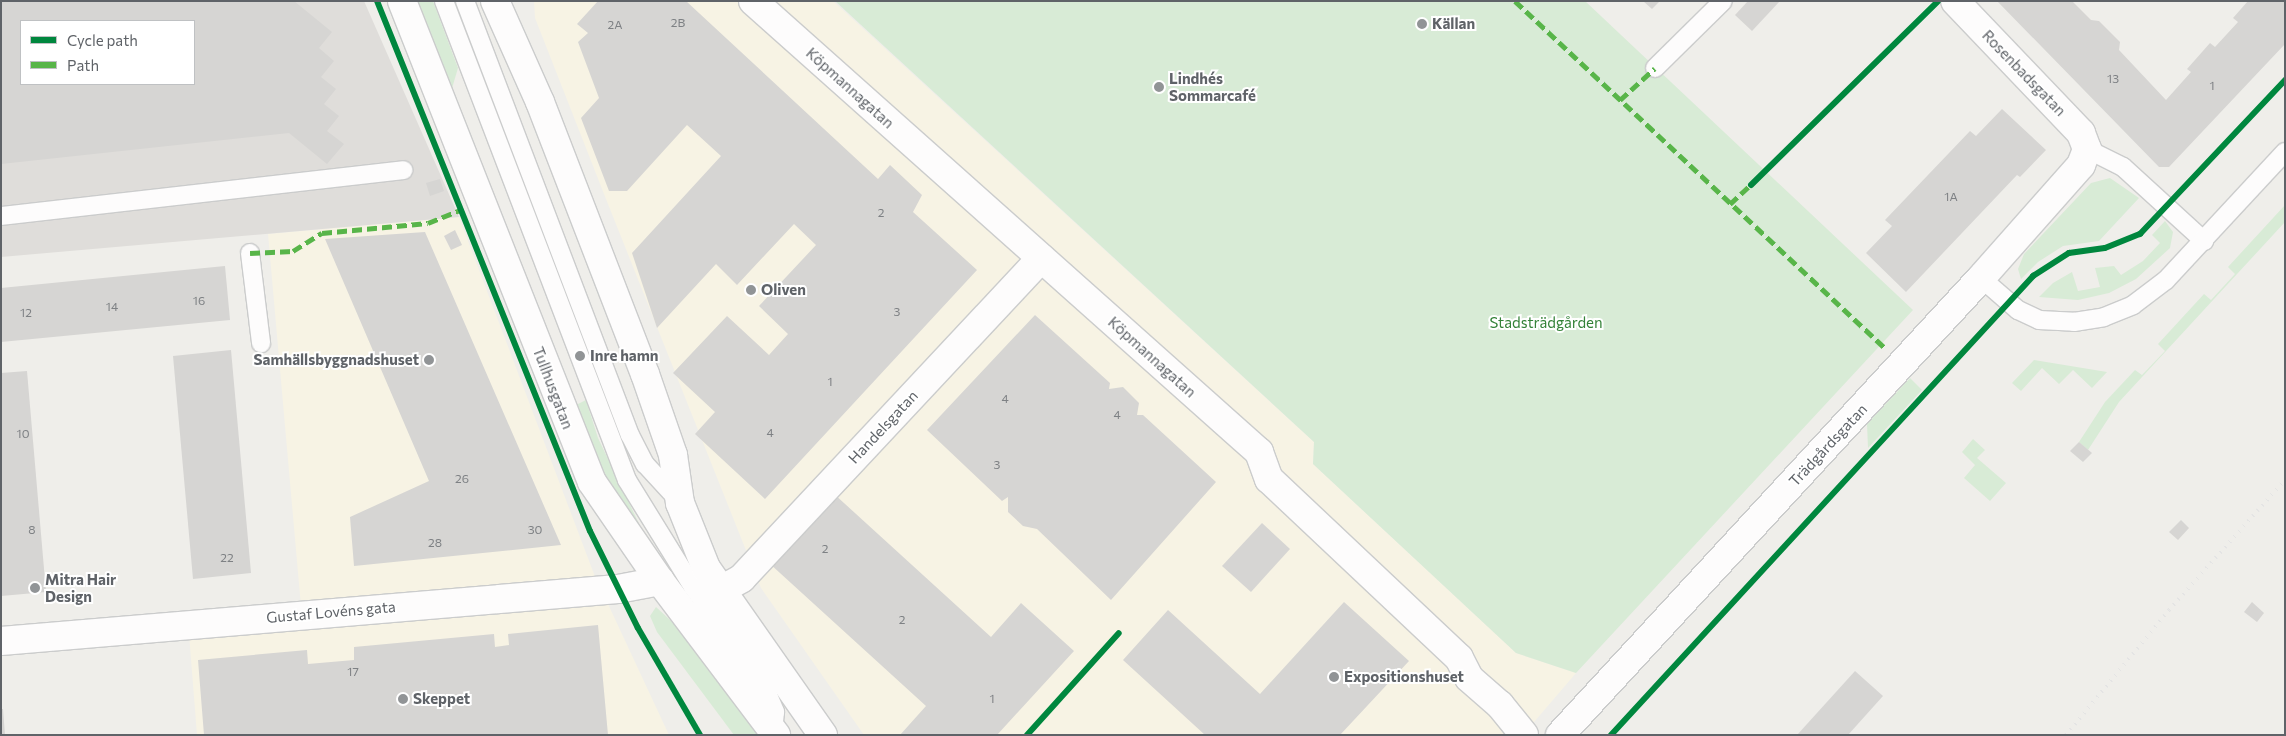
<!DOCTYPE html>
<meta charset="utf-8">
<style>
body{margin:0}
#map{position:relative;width:2286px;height:736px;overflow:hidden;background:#efeeea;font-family:Commissioner,sans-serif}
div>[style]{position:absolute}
.commercial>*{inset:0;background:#f7f3e4}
.industrial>*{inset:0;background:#dfddda}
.green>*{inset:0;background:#d8ebd6}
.building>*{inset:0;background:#d6d5d3}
.roads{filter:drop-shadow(1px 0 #cbcccc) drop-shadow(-1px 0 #cbcccc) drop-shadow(0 1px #cbcccc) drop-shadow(0 -1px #cbcccc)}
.service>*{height:18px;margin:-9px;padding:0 9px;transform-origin:9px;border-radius:9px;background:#fdfcfc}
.minor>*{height:28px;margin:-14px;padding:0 14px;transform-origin:14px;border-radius:14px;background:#fdfcfc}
.tertiary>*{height:28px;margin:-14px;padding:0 14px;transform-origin:14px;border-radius:14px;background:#fdfcfc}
.rail>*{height:4px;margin-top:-2px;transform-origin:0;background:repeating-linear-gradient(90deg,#e4e4e4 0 1px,transparent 0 7px)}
.quiet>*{height:5px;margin-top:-2.5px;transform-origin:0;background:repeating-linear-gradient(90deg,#58b549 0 10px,transparent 0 15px)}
.cycleway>*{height:6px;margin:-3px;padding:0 3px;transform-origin:3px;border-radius:3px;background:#00873e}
.dots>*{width:14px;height:14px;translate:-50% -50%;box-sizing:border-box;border:2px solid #fff;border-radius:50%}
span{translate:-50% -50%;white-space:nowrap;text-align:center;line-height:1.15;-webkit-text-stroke:4px #fff;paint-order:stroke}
.number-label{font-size:12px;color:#7e8184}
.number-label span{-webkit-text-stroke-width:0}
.poi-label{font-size:15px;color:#5f6368;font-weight:700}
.left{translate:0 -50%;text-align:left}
.right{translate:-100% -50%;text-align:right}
.street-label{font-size:15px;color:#5f6368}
.park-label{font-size:15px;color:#348238}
.frame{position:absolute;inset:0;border:2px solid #5f6368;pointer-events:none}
.legend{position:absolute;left:20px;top:20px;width:175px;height:65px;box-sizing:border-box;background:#fff;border:1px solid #bfc1c3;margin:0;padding:6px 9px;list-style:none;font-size:15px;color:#5f6368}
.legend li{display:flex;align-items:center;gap:10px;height:25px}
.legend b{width:25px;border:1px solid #bfc1c3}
</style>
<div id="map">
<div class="commercial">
<div style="clip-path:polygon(534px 1px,833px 1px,1314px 442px,1313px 464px,1516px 653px,1576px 673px,1523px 735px,864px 735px,761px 588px,604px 194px,535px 18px)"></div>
<div style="clip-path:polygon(459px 217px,594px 574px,669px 735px,197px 735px,189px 634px,303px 629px,268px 234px)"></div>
</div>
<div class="industrial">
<div style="clip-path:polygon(evenodd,1px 1px,364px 1px,459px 217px,1px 257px,1px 1px,21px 21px,194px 21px,194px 84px,21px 84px,21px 21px)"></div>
</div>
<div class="green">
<div style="clip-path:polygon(412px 1px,433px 1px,458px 68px,450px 95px)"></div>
<div style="clip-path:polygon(835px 1px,1585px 1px,1913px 310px,1576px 673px,1516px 653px,1313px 464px,1314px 442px)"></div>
<div style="clip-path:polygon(2110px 178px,2139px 198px,2099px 241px,2063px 246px,2038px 262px,2021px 279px,2018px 269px,2024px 254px,2091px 183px)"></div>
<div style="clip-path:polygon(2285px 205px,2285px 222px,2119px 402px,2088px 450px,2079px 442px,2105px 402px,2135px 370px,2142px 375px,2165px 351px,2158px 344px,2204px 294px,2211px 300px,2235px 274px,2228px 267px)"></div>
<div style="clip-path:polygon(2165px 221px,2173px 232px,2170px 248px,2136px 279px,2109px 293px,2078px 300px,2039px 297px,2053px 283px,2072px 272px,2078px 291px,2100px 287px,2095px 268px,2114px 266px,2121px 275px,2143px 261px,2160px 243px,2152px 235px)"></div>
<div style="clip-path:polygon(2034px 360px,2107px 372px,2092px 388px,2073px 370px,2059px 384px,2042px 368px,2021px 391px,2012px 383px)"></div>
<div style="clip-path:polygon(1910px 378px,1922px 390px,1868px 448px,1867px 424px)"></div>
<div style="clip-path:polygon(586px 400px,598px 438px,643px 532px,605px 480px,570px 408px)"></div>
<div style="clip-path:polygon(1973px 439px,1985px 450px,1977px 458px,2006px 483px,1990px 501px,1964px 478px,1975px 465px,1962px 452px)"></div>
<div style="clip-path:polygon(656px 607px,682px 631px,758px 735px,734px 735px,657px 632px,650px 616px)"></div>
</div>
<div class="building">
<div style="clip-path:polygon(evenodd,1px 1px,294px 1px,332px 32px,319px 48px,334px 61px,321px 77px,336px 89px,324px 104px,339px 116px,327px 131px,344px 144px,327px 164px,289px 133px,1px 164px,1px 1px,21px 21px,194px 21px,194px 84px,21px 84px,21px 21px)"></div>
<div style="clip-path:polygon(598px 1px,686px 1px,878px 179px,890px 165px,922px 195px,913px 212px,977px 270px,765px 499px,695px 434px,715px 412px,673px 373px,727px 316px,769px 355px,788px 334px,759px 306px,816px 245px,794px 224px,737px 285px,716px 264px,657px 328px,632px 253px,721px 156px,687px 125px,627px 191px,609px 191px,581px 118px,599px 98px,578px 42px,588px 33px,577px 24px)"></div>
<div style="clip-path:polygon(1643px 1px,1660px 1px,1652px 9px)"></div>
<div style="clip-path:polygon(1748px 1px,1780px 1px,1752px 31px,1735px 15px)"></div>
<div style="clip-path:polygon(1997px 1px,2072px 1px,2091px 20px,2099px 21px,2120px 42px,2119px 50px,2166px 100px,2191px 72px,2187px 69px,2210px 43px,2215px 47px,2238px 22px,2233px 18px,2248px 1px,2285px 1px,2285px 44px,2169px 167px,2159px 167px)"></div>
<div style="clip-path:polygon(2002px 109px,2046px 150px,2020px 177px,2017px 175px,1906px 292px,1866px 253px,1892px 226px,1885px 220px,1970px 131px,1976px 136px)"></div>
<div style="clip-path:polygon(440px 179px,444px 191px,430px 196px,426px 183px)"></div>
<div style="clip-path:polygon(455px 230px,462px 245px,451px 250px,444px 236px)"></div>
<div style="clip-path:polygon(425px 232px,561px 545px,354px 566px,350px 517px,429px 481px,325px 239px)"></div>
<div style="clip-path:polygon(225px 266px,230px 320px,1px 342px,1px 288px)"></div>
<div style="clip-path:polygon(1035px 315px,1110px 383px,1109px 389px,1123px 387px,1139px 403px,1137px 415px,1143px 415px,1216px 482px,1111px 600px,1037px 529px,1023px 526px,1008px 512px,1008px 497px,1002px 501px,927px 430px)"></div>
<div style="clip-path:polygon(231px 350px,251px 573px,193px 579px,173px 356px)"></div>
<div style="clip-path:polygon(27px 371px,46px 592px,1px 596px,1px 373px)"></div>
<div style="clip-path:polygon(2079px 442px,2092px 453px,2083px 462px,2070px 451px)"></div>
<div style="clip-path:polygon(833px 493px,991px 637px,1021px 603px,1074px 651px,997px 735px,900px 735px,926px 706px,769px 563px)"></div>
<div style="clip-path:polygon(2181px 520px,2189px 528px,2178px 540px,2169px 532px)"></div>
<div style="clip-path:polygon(1262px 523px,1290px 549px,1251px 592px,1222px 566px)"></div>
<div style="clip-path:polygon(1344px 602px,1409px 661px,1340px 735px,1205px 735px,1123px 660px,1168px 610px,1260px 694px)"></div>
<div style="clip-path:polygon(2252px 602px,2264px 613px,2257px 622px,2244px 612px)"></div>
<div style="clip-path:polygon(598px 625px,608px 735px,204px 735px,198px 660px,307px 650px,308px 664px,354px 660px,354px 647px,494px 634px,495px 647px,509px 645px,508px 634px)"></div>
<div style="clip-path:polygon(1855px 671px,1883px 696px,1848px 735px,1797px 735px)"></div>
<div style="clip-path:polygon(1px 709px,3px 709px,5px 735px,1px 735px)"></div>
</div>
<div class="roads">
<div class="service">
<div style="left:444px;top:1px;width:513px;rotate:69.09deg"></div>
<div style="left:627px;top:480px;width:126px;rotate:58.3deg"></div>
<div style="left:693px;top:587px;width:124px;rotate:54.5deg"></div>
<div style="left:765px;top:688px;width:26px;rotate:67deg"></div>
<div style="left:775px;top:712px;width:19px;rotate:96deg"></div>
<div style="left:465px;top:1px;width:464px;rotate:69.2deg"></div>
<div style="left:630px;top:435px;width:33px;rotate:63deg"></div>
<div style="left:645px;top:464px;width:52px;rotate:47.4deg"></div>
<div style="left:1655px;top:68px;width:95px;rotate:-44.6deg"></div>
<div style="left:2087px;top:149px;width:40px;rotate:26.6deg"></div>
<div style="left:2123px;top:167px;width:110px;rotate:42.4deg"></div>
<div style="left:1px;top:216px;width:405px;rotate:-6.5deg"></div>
<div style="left:250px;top:253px;width:91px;rotate:83deg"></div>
<div style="left:1981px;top:278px;width:49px;rotate:40.9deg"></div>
<div style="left:2018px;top:310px;width:23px;rotate:25deg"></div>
<div style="left:2039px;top:320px;width:35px;rotate:3deg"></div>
<div style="left:2074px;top:322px;width:30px;rotate:-9deg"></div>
<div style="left:2104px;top:317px;width:31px;rotate:-22deg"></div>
<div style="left:2133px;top:305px;width:41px;rotate:-37.1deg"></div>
<div style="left:2166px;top:280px;width:175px;rotate:-47.1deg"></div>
</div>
<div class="minor">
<div style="left:753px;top:1px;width:678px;rotate:41.71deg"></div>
<div style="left:1259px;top:452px;width:29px;rotate:70deg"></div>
<div style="left:1269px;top:479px;width:261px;rotate:43.3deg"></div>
<div style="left:1459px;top:658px;width:22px;rotate:63deg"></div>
<div style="left:1469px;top:678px;width:41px;rotate:41.1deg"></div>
<div style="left:1500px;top:705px;width:38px;rotate:51deg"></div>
<div style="left:719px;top:591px;width:26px;rotate:-29deg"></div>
<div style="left:742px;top:578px;width:438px;rotate:-46.9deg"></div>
<div style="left:1px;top:641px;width:619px;rotate:-4.82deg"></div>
<div style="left:618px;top:589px;width:43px;rotate:-10.8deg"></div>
<div style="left:1560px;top:735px;width:621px;rotate:-47.35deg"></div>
<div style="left:1981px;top:278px;width:151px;rotate:-48.5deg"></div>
<div style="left:2081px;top:165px;width:17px;rotate:-69deg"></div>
<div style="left:2087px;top:149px;width:17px;rotate:-111deg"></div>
<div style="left:2081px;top:133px;width:182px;rotate:-133.7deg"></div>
</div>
<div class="tertiary">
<div style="left:402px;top:1px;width:517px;rotate:68.45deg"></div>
<div style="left:592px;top:482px;width:120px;rotate:55.5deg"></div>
<div style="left:660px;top:581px;width:193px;rotate:53deg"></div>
<div style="left:495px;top:1px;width:111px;rotate:66deg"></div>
<div style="left:540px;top:102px;width:292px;rotate:68.9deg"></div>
<div style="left:645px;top:374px;width:86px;rotate:70.9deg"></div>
<div style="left:673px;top:455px;width:49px;rotate:81.7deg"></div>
<div style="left:680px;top:503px;width:70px;rotate:68.2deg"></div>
<div style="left:706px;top:568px;width:204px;rotate:55deg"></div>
</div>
</div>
<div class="rail">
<div style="left:2066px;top:735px;width:162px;rotate:-50.5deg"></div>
<div style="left:2169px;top:610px;width:174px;rotate:-48.3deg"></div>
</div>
<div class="quiet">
<div style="left:1515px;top:1px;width:507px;rotate:43.16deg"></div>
<div style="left:1620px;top:100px;width:47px;rotate:-42.4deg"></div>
<div style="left:1730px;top:204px;width:33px;rotate:-43deg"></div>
<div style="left:250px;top:253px;width:43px;rotate:-2.7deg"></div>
<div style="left:293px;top:251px;width:34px;rotate:-32deg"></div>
<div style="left:322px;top:233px;width:106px;rotate:-5.4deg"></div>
<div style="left:428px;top:223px;width:38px;rotate:-22deg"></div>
</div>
<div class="cycleway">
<div style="left:377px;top:1px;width:571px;rotate:68.11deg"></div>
<div style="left:590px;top:531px;width:108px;rotate:63.7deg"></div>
<div style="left:638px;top:628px;width:124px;rotate:59.9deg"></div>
<div style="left:1751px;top:185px;width:262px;rotate:-44.5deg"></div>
<div style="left:1027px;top:735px;width:137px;rotate:-48deg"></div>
<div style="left:1611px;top:735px;width:624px;rotate:-47.4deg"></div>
<div style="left:2033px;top:276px;width:43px;rotate:-32.6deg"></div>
<div style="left:2069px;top:253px;width:36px;rotate:-8deg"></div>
<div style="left:2105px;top:248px;width:38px;rotate:-22deg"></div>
<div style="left:2140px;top:234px;width:212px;rotate:-46.7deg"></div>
</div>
<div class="dots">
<div style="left:1422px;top:24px;background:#919496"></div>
<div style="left:1159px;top:87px;background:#919496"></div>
<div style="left:751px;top:290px;background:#919496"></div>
<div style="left:580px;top:356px;background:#919496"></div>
<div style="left:429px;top:360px;background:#919496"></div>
<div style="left:35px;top:588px;background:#919496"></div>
<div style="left:1334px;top:677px;background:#919496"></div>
<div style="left:403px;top:699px;background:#919496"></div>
</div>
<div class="number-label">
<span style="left:678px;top:23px">2B</span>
<span style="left:615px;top:25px">2A</span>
<span style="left:2113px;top:79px">13</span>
<span style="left:2212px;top:86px">1</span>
<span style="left:1951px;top:197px">1A</span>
<span style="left:881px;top:213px">2</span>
<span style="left:199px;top:301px">16</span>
<span style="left:112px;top:307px">14</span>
<span style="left:897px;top:312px">3</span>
<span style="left:26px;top:313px">12</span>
<span style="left:830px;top:382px">1</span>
<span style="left:1005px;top:399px">4</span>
<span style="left:1117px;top:415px">4</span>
<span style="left:770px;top:433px">4</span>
<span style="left:23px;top:434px">10</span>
<span style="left:997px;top:465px">3</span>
<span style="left:462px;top:479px">26</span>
<span style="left:32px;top:530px">8</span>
<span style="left:535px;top:530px">30</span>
<span style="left:435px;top:543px">28</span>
<span style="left:825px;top:549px">2</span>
<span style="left:227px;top:558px">22</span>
<span style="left:902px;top:620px">2</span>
<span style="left:353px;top:672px">17</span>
<span style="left:992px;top:699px">1</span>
</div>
<div class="poi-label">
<span class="left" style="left:1432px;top:24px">Källan</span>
<span class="left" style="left:1169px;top:87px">Lindhés<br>Sommarcafé</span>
<span class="left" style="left:761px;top:290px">Oliven</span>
<span class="left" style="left:590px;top:356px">Inre hamn</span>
<span class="right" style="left:419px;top:360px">Samhällsbyggnadshuset</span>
<span class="left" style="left:45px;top:588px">Mitra Hair<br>Design</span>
<span class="left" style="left:1344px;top:677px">Expositionshuset</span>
<span class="left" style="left:413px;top:699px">Skeppet</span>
</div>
<div class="street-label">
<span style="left:2024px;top:73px;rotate:46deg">Rosenbadsgatan</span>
<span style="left:850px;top:88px;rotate:42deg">Köpmannagatan</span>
<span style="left:1152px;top:357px;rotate:42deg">Köpmannagatan</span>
<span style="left:553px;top:388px;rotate:69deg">Tullhusgatan</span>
<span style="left:883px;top:427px;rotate:-47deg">Handelsgatan</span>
<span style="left:1828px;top:445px;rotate:-47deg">Trädgårdsgatan</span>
<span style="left:331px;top:612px;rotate:-5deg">Gustaf Lovéns gata</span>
</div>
<div class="park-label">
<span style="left:1546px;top:323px">Stadsträdgården</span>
</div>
<div class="frame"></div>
<ul class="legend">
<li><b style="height:6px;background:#00873e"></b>Cycle path</li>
<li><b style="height:6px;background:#58b549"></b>Path</li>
</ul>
</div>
